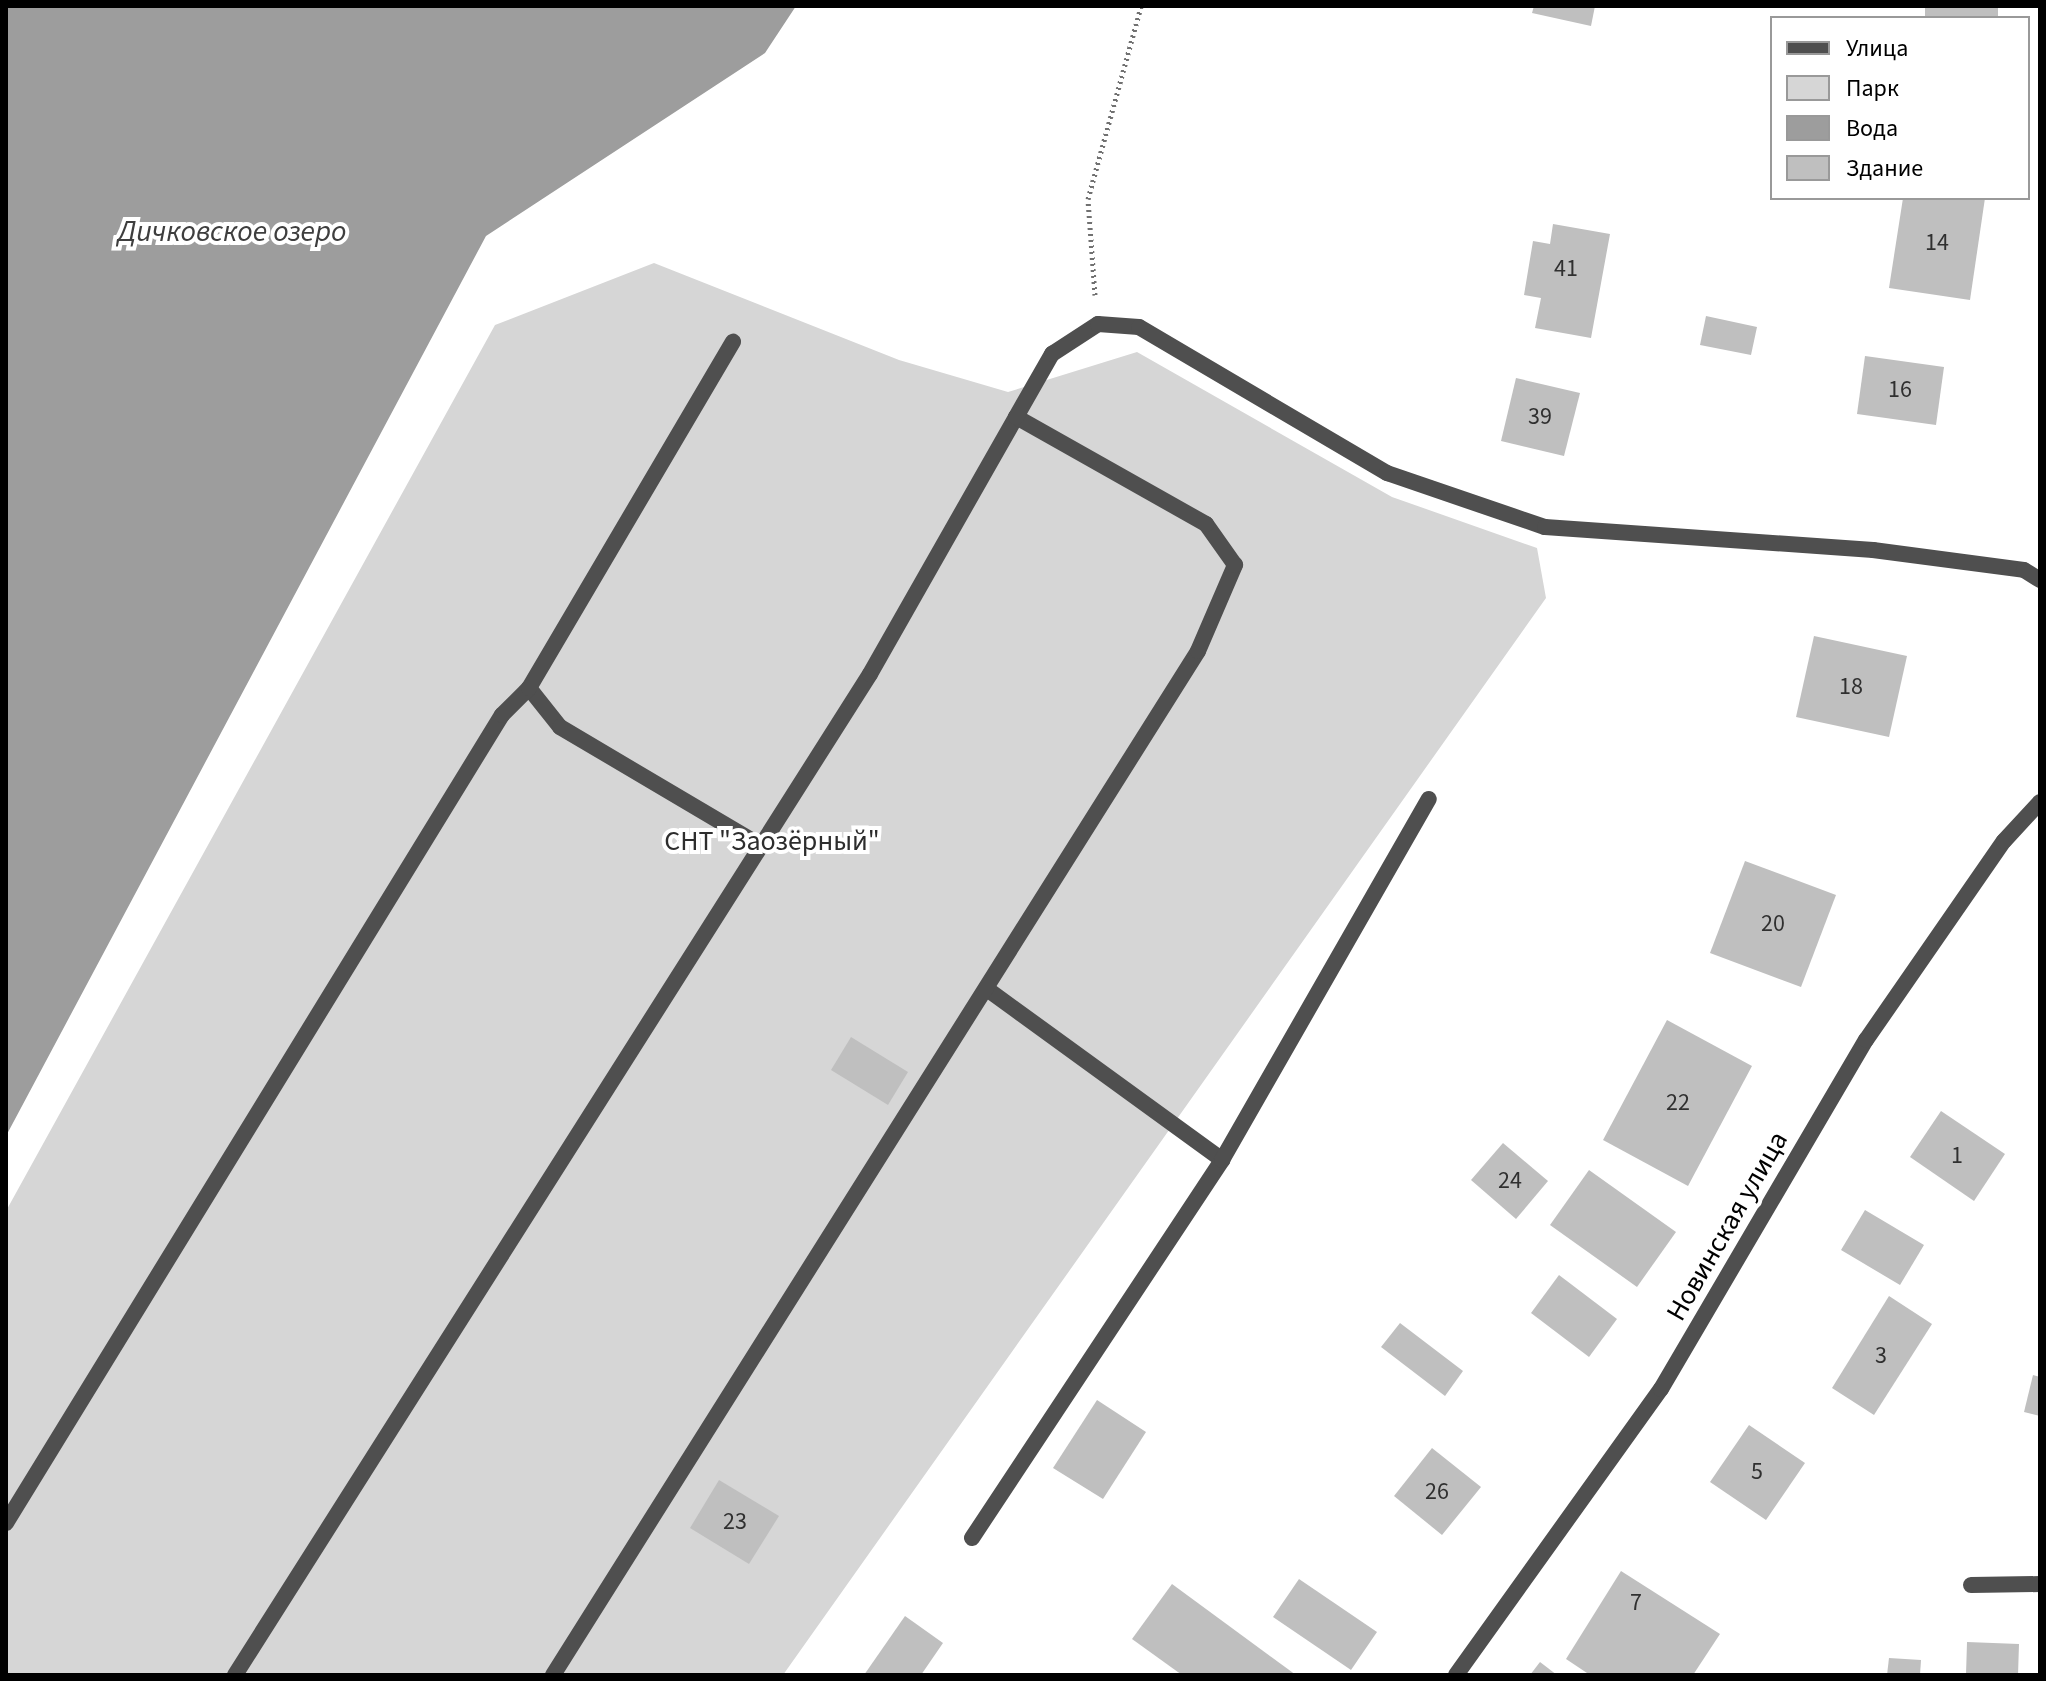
<!DOCTYPE html>
<meta charset="utf-8">
<style>
body{margin:0}
#map{position:relative;width:2046px;height:1681px;overflow:hidden;background:#fff;font-family:"Source Sans 3",sans-serif}
div>[style]{position:absolute}
.green>*{inset:0;background:#d6d6d6}
.water>*{inset:0;background:#9d9d9d}
.building>*{inset:0;background:#bfbfbf}
.path>*{height:5px;margin-top:-2.5px;transform-origin:0;background:repeating-linear-gradient(90deg,#717171 0 2px,transparent 0 6px)}
.lane>*{height:16px;margin:-8px;padding:0 8px;transform-origin:8px;border-radius:8px;background:#4f4f4f}
.street>*{height:16px;margin:-8px;padding:0 8px;transform-origin:8px;border-radius:8px;background:#4f4f4f}
span{translate:-50% -50%;white-space:nowrap;text-align:center;line-height:1.15;-webkit-text-stroke:8px #fff;paint-order:stroke}
.number-label{font-size:24px;color:#303030}
.number-label span{-webkit-text-stroke-width:0}
.park-label{font-size:28px;color:#2d2d2d}
.street-label{font-size:28px;color:#000}
.water-label{font-size:30px;color:#3e3e3e;font-style:italic}
.frame{position:absolute;inset:0;border:8px solid #000;pointer-events:none}
.legend{position:absolute;left:1770px;top:16px;width:260px;height:184px;box-sizing:border-box;background:#fff;border:2px solid #999;margin:0;padding:10px 14px;list-style:none;font-size:24px;color:#000}
.legend li{display:flex;align-items:center;gap:16px;height:40px}
.legend b{width:40px;border:2px solid #999}
</style>
<div id="map">
<div class="green">
<div style="clip-path:polygon(654px 263px,899px 360px,1008px 392px,1137px 352px,1392px 497px,1537px 548px,1546px 598px,783px 1675px,6px 1675px,6px 1211px,495px 325px)"></div>
</div>
<div class="water">
<div style="clip-path:polygon(6px 6px,796px 6px,765px 53px,486px 236px,6px 1136px)"></div>
</div>
<div class="building">
<div style="clip-path:polygon(1534px 6px,1595px 6px,1591px 26px,1532px 13px)"></div>
<div style="clip-path:polygon(1925px 6px,1998px 6px,1998px 18px,1925px 17px)"></div>
<div style="clip-path:polygon(1903px 198px,1985px 198px,1970px 300px,1889px 288px)"></div>
<div style="clip-path:polygon(1553px 224px,1610px 234px,1591px 338px,1535px 328px,1541px 298px,1524px 295px,1533px 241px,1550px 244px)"></div>
<div style="clip-path:polygon(1706px 316px,1757px 327px,1751px 355px,1700px 345px)"></div>
<div style="clip-path:polygon(1865px 356px,1944px 367px,1936px 425px,1857px 414px)"></div>
<div style="clip-path:polygon(1516px 378px,1580px 393px,1564px 456px,1501px 441px)"></div>
<div style="clip-path:polygon(1814px 636px,1907px 656px,1889px 737px,1796px 717px)"></div>
<div style="clip-path:polygon(1745px 861px,1836px 895px,1801px 987px,1710px 953px)"></div>
<div style="clip-path:polygon(1667px 1020px,1752px 1066px,1688px 1186px,1603px 1140px)"></div>
<div style="clip-path:polygon(851px 1037px,908px 1072px,888px 1105px,831px 1070px)"></div>
<div style="clip-path:polygon(1941px 1111px,2005px 1154px,1974px 1201px,1910px 1157px)"></div>
<div style="clip-path:polygon(1503px 1143px,1548px 1181px,1516px 1219px,1471px 1180px)"></div>
<div style="clip-path:polygon(1589px 1170px,1676px 1232px,1637px 1287px,1550px 1225px)"></div>
<div style="clip-path:polygon(1865px 1210px,1924px 1245px,1900px 1285px,1841px 1250px)"></div>
<div style="clip-path:polygon(1559px 1275px,1617px 1319px,1589px 1357px,1531px 1313px)"></div>
<div style="clip-path:polygon(1889px 1296px,1932px 1324px,1874px 1415px,1832px 1388px)"></div>
<div style="clip-path:polygon(1400px 1323px,1463px 1371px,1445px 1396px,1381px 1347px)"></div>
<div style="clip-path:polygon(2033px 1375px,2040px 1377px,2040px 1416px,2024px 1412px)"></div>
<div style="clip-path:polygon(1097px 1400px,1146px 1432px,1103px 1499px,1053px 1468px)"></div>
<div style="clip-path:polygon(1749px 1425px,1805px 1463px,1766px 1520px,1710px 1482px)"></div>
<div style="clip-path:polygon(1432px 1448px,1481px 1487px,1442px 1535px,1394px 1496px)"></div>
<div style="clip-path:polygon(719px 1480px,779px 1516px,749px 1564px,690px 1528px)"></div>
<div style="clip-path:polygon(1621px 1571px,1720px 1634px,1693px 1675px,1590px 1675px,1566px 1659px)"></div>
<div style="clip-path:polygon(1299px 1579px,1377px 1632px,1351px 1670px,1273px 1617px)"></div>
<div style="clip-path:polygon(1172px 1584px,1296px 1675px,1182px 1675px,1132px 1639px)"></div>
<div style="clip-path:polygon(905px 1616px,943px 1643px,921px 1675px,864px 1675px)"></div>
<div style="clip-path:polygon(1967px 1642px,2019px 1644px,2018px 1675px,1966px 1675px)"></div>
<div style="clip-path:polygon(1889px 1658px,1921px 1660px,1920px 1675px,1887px 1675px)"></div>
<div style="clip-path:polygon(1540px 1662px,1557px 1675px,1530px 1675px)"></div>
</div>
<div class="path">
<div style="left:1095px;top:295px;width:96px;rotate:-94.2deg"></div>
<div style="left:1088px;top:199px;width:200px;rotate:-74.6deg"></div>
</div>
<div class="lane">
<div style="left:529px;top:688px;width:50px;rotate:51.5deg"></div>
<div style="left:560px;top:727px;width:234px;rotate:30.6deg"></div>
<div style="left:987px;top:989px;width:291px;rotate:36deg"></div>
<div style="left:6px;top:1523px;width:948px;rotate:-58.46deg"></div>
<div style="left:502px;top:715px;width:38px;rotate:-45deg"></div>
<div style="left:529px;top:688px;width:402px;rotate:-59.5deg"></div>
<div style="left:972px;top:1538px;width:453px;rotate:-56.5deg"></div>
<div style="left:1222px;top:1160px;width:416px;rotate:-60.2deg"></div>
<div style="left:235px;top:1675px;width:1185px;rotate:-57.61deg"></div>
<div style="left:870px;top:674px;width:296px;rotate:-60.4deg"></div>
<div style="left:553px;top:1675px;width:1210px;rotate:-57.79deg"></div>
<div style="left:1198px;top:651px;width:94px;rotate:-66.7deg"></div>
</div>
<div class="street">
<div style="left:1235px;top:565px;width:50px;rotate:-125.3deg"></div>
<div style="left:1206px;top:524px;width:218px;rotate:-150.6deg"></div>
<div style="left:1016px;top:417px;width:73px;rotate:-60.3deg"></div>
<div style="left:1052px;top:354px;width:55px;rotate:-33.1deg"></div>
<div style="left:1098px;top:324px;width:41px;rotate:4.2deg"></div>
<div style="left:1139px;top:327px;width:288px;rotate:30.5deg"></div>
<div style="left:1387px;top:473px;width:167px;rotate:18.9deg"></div>
<div style="left:1545px;top:527px;width:329px;rotate:4deg"></div>
<div style="left:1873px;top:550px;width:152px;rotate:7.5deg"></div>
<div style="left:2024px;top:570px;width:19px;rotate:32deg"></div>
<div style="left:1971px;top:1585px;width:69px;rotate:-0.8deg"></div>
<div style="left:1456px;top:1675px;width:352px;rotate:-54.4deg"></div>
<div style="left:1661px;top:1389px;width:405px;rotate:-59.6deg"></div>
<div style="left:1866px;top:1040px;width:242px;rotate:-55.3deg"></div>
<div style="left:2004px;top:841px;width:53px;rotate:-47.3deg"></div>
</div>
<div class="number-label">
<span style="left:1937px;top:243px">14</span>
<span style="left:1566px;top:269px">41</span>
<span style="left:1900px;top:390px">16</span>
<span style="left:1540px;top:417px">39</span>
<span style="left:1851px;top:687px">18</span>
<span style="left:1773px;top:924px">20</span>
<span style="left:1678px;top:1103px">22</span>
<span style="left:1957px;top:1156px">1</span>
<span style="left:1510px;top:1181px">24</span>
<span style="left:1881px;top:1356px">3</span>
<span style="left:1757px;top:1472px">5</span>
<span style="left:1437px;top:1492px">26</span>
<span style="left:735px;top:1522px">23</span>
<span style="left:1636px;top:1603px">7</span>
</div>
<div class="park-label">
<span style="left:772px;top:841px">СНТ "Заозёрный"</span>
</div>
<div class="street-label">
<span style="left:1727px;top:1226px;rotate:-60deg">Новинская улица</span>
</div>
<div class="water-label">
<span style="left:232px;top:232px">Дичковское озеро</span>
</div>
<div class="frame"></div>
<ul class="legend">
<li><b style="height:10px;background:#4f4f4f"></b>Улица</li>
<li><b style="height:22px;background:#d6d6d6"></b>Парк</li>
<li><b style="height:22px;background:#9d9d9d"></b>Вода</li>
<li><b style="height:22px;background:#bfbfbf"></b>Здание</li>
</ul>
</div>
